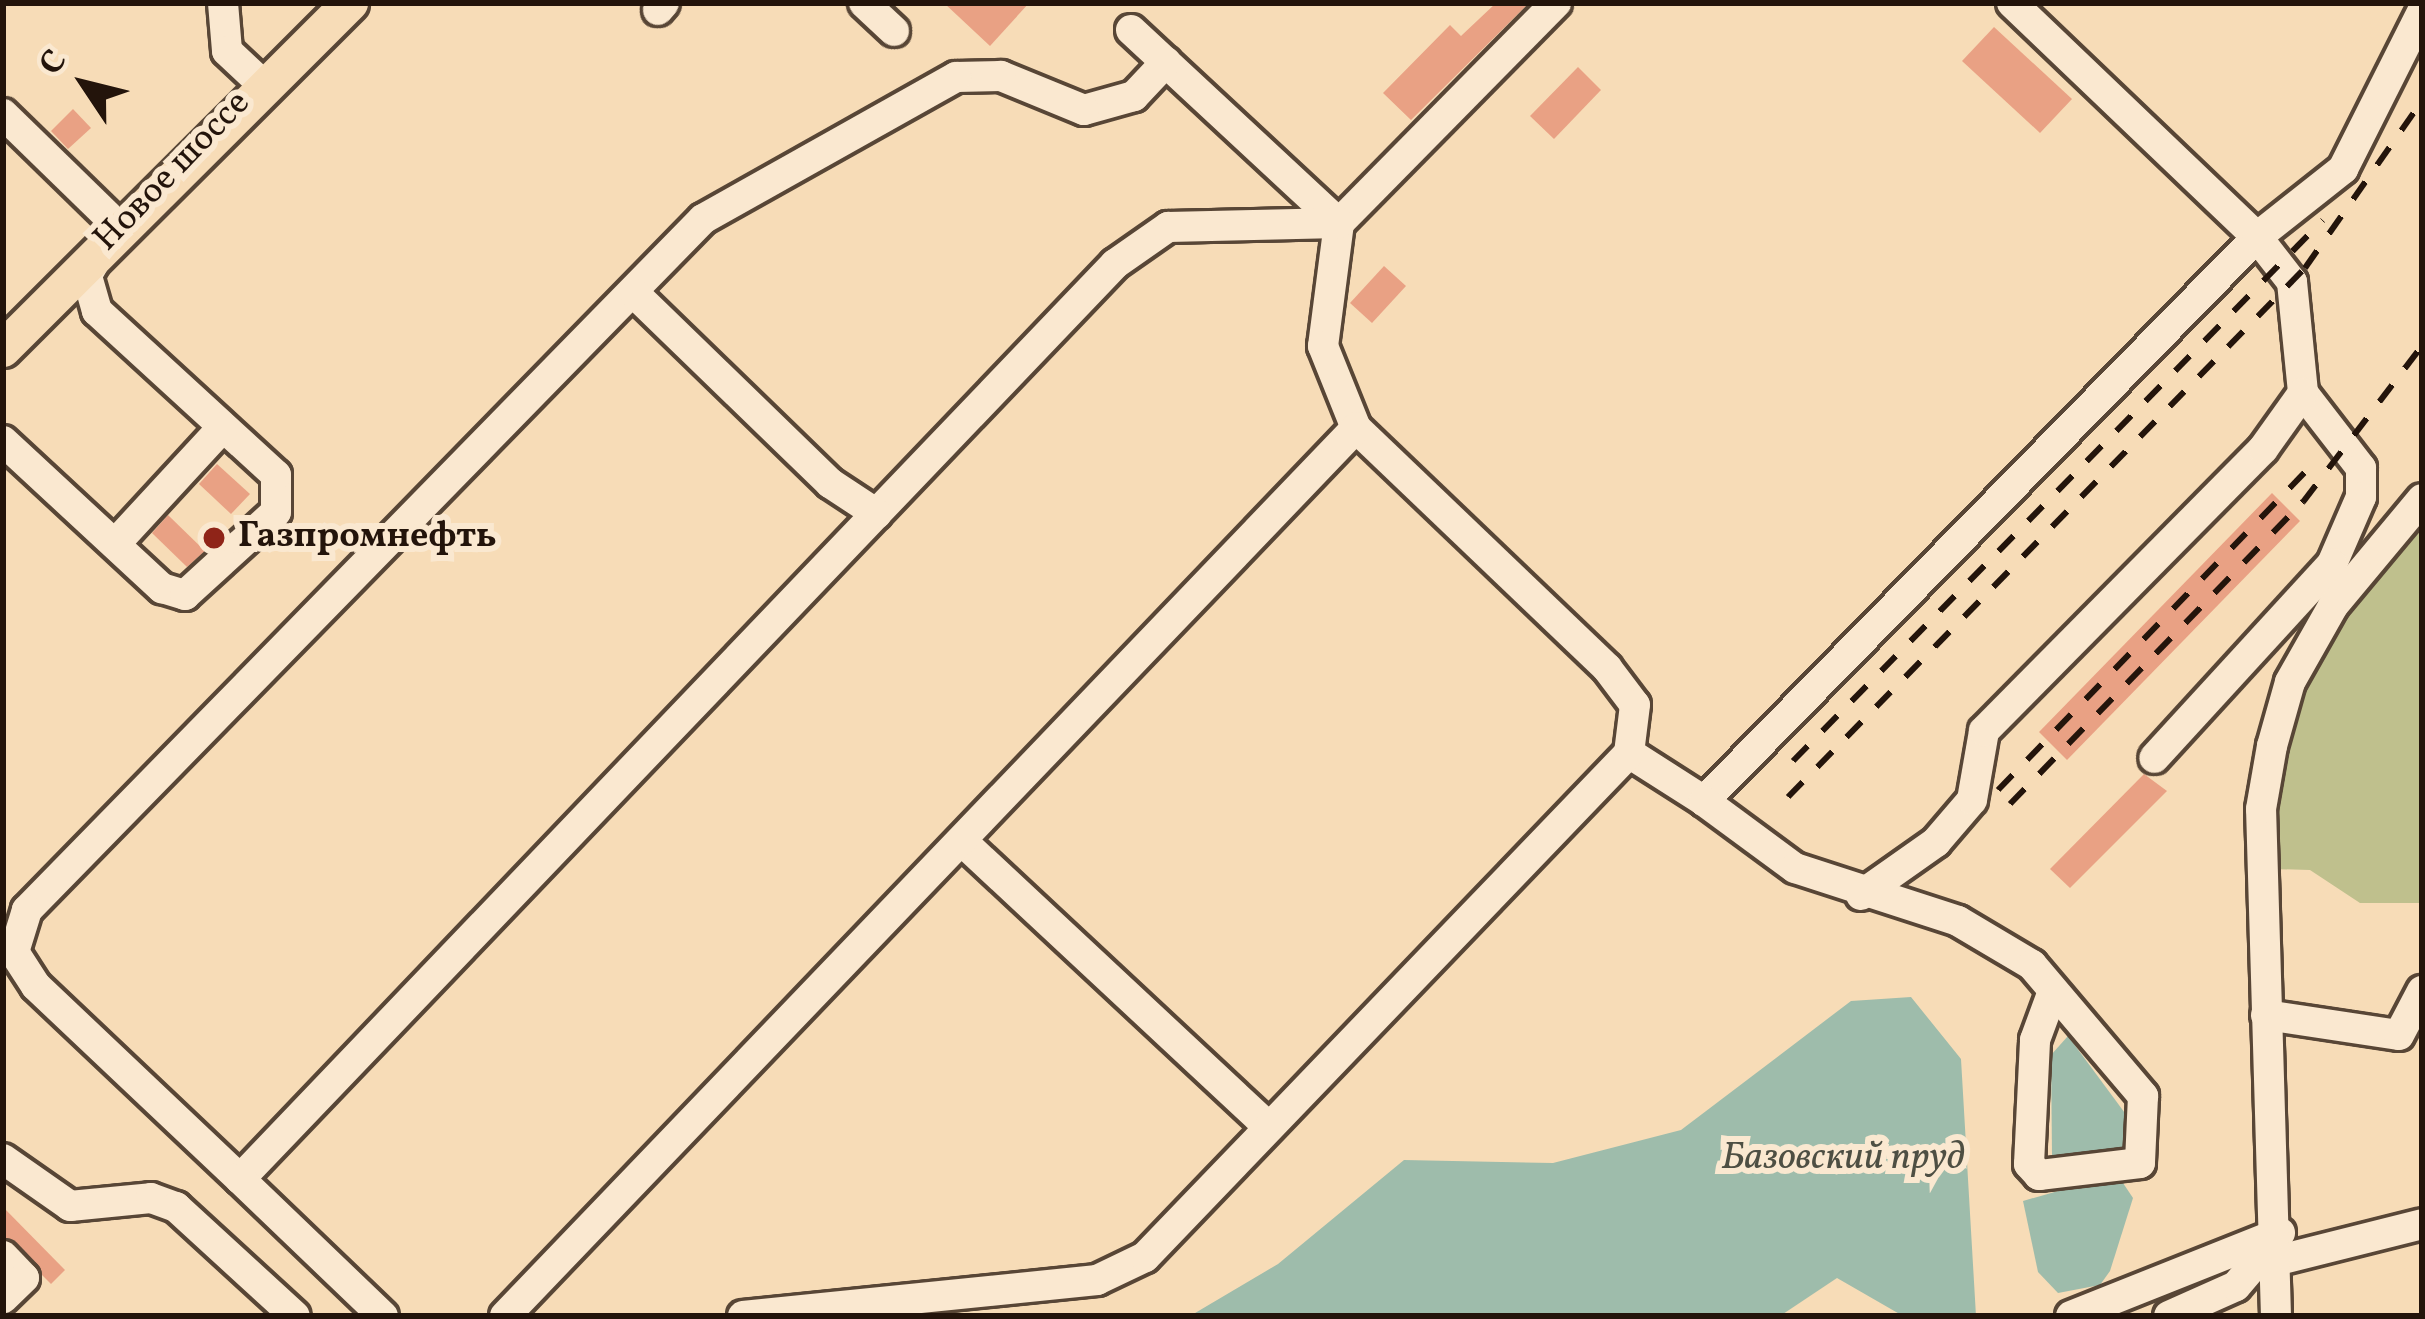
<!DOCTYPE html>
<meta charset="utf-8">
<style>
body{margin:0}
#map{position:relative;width:2425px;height:1319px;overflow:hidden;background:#f7dcb7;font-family:Vollkorn,serif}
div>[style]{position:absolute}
.green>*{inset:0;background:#bfc08d}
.water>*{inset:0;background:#9ebcab}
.building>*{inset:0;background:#e9a184}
.roads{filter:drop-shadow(3px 0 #584636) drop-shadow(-3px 0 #584636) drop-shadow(0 3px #584636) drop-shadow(0 -3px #584636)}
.minor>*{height:30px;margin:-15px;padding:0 15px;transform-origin:15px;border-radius:15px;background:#fae8d0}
.major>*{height:36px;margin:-18px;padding:0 18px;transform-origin:18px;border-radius:18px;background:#f7dcb7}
.rail>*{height:6px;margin-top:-3px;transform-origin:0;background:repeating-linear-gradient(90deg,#23140b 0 21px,transparent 0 42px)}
.dots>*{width:33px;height:33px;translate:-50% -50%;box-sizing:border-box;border:6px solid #fae8d0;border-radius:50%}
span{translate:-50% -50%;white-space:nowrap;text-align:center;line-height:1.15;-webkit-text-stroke:12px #fae8d0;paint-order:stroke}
.street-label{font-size:36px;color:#23140b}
.poi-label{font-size:36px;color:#23140b;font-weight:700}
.left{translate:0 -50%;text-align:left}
.water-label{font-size:39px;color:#4e4f43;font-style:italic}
.frame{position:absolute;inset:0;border:6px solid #23140b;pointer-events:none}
.north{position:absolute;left:24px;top:24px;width:120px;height:120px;-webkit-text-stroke:9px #fae8d0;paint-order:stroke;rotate:305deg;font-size:33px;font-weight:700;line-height:48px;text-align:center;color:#23140b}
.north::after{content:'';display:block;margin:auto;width:42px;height:54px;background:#23140b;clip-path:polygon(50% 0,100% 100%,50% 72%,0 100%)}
</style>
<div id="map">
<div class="green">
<div style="clip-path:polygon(2422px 502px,2422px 903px,2360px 903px,2310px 870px,2272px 869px,2269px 796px,2285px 701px)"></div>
</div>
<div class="water">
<div style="clip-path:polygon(1911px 997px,1961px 1059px,1976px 1316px,1903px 1316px,1837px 1278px,1780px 1316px,1190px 1316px,1278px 1264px,1404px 1160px,1553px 1163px,1681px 1130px,1851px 1001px)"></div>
<div style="clip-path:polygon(2068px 1036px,2133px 1124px,2125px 1151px,2064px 1165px,2052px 1155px,2051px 1055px)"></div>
<div style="clip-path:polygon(2117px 1174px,2133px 1198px,2110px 1271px,2100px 1285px,2058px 1293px,2038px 1272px,2023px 1201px)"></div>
</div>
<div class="building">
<div style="clip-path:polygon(944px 3px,1029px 3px,990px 46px)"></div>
<div style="clip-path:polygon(1496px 3px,1529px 3px,1411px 120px,1383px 93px,1450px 25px,1461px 36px)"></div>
<div style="clip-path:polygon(1994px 27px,2072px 99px,2040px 133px,1962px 61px)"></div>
<div style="clip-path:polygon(1578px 67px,1601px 90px,1554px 139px,1530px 116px)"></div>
<div style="clip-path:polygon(73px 109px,91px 128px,68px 149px,51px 131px)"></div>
<div style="clip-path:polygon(1384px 266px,1406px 286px,1372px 323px,1350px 303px)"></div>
<div style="clip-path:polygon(217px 464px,250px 494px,231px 514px,199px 484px)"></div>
<div style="clip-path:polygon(2272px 493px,2300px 521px,2067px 760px,2039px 732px)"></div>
<div style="clip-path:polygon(168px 515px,205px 551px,187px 567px,152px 533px)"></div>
<div style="clip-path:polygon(2144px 774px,2167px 791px,2070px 888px,2050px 869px)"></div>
<div style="clip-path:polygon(3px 1207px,65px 1270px,51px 1284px,3px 1236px)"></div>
</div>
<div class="roads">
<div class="minor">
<div style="left:223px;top:3px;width:48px;rotate:85.2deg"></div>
<div style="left:227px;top:51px;width:45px;rotate:43.2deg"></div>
<div style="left:864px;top:3px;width:41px;rotate:43deg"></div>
<div style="left:1556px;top:3px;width:309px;rotate:134.6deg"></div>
<div style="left:1339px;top:223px;width:124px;rotate:97.4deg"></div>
<div style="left:1323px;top:346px;width:88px;rotate:68.1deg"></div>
<div style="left:1356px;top:428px;width:347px;rotate:43.7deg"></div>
<div style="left:1607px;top:668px;width:46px;rotate:52.9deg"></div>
<div style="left:1635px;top:705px;width:48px;rotate:97.1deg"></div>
<div style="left:1629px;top:753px;width:89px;rotate:32.6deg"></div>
<div style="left:1704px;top:801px;width:790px;rotate:-45.56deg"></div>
<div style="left:2257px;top:237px;width:57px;rotate:52.1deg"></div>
<div style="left:2292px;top:282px;width:112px;rotate:84.3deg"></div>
<div style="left:2303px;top:393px;width:95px;rotate:52.3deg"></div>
<div style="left:2361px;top:468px;width:29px;rotate:90deg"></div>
<div style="left:2361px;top:497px;width:73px;rotate:113.4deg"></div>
<div style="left:2332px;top:564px;width:263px;rotate:132.5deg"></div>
<div style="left:2012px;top:3px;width:339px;rotate:43.7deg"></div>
<div style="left:2257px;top:237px;width:110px;rotate:-38.3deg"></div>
<div style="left:2343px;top:169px;width:176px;rotate:-63.3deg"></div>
<div style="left:658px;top:10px;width:9px;rotate:-49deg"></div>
<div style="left:1131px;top:30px;width:284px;rotate:42.9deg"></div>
<div style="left:1166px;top:62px;width:47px;rotate:133.3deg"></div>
<div style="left:1134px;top:96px;width:52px;rotate:164.4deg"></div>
<div style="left:1084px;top:110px;width:90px;rotate:-157.7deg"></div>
<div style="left:1001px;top:76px;width:45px;rotate:178.7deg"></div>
<div style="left:956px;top:77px;width:290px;rotate:150.7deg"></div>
<div style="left:703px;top:219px;width:967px;rotate:134.37deg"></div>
<div style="left:27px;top:910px;width:44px;rotate:107.2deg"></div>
<div style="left:14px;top:952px;width:40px;rotate:57.1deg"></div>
<div style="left:36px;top:986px;width:281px;rotate:43.4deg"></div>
<div style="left:240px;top:1179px;width:1266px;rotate:-46.28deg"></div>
<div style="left:1115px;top:264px;width:65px;rotate:-34.9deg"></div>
<div style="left:1168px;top:227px;width:171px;rotate:-1.3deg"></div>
<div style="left:3px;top:114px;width:162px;rotate:44.2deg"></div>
<div style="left:635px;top:294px;width:272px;rotate:44.1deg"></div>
<div style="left:830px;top:483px;width:56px;rotate:33.4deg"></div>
<div style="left:3px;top:441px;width:217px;rotate:42.8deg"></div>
<div style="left:162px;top:588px;width:24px;rotate:17deg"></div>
<div style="left:185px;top:595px;width:123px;rotate:-42.4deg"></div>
<div style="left:276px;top:512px;width:37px;rotate:-90deg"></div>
<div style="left:276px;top:475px;width:243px;rotate:-137.5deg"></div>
<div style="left:97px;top:311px;width:37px;rotate:-106deg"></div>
<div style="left:87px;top:275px;width:24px;rotate:-60deg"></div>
<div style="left:115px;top:544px;width:159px;rotate:-47.3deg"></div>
<div style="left:1704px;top:801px;width:113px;rotate:36.4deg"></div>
<div style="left:1795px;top:868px;width:171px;rotate:18deg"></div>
<div style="left:1958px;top:921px;width:86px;rotate:30.7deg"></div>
<div style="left:2032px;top:965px;width:172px;rotate:49.7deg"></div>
<div style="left:2143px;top:1096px;width:67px;rotate:92.6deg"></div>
<div style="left:2140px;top:1163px;width:102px;rotate:173.2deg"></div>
<div style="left:2039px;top:1175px;width:15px;rotate:-132deg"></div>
<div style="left:2029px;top:1164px;width:124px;rotate:-87.2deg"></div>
<div style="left:2035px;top:1040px;width:52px;rotate:-69.8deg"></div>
<div style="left:962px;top:841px;width:415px;rotate:43deg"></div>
<div style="left:1861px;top:895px;width:92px;rotate:-35.2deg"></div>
<div style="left:1936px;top:842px;width:55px;rotate:-49.4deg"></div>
<div style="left:1972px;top:800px;width:70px;rotate:-80.1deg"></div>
<div style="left:1984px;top:731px;width:397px;rotate:-45.3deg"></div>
<div style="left:2263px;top:449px;width:69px;rotate:-54.5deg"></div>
<div style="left:2266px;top:1015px;width:134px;rotate:8.6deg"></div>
<div style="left:2399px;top:1035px;width:50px;rotate:-62.4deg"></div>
<div style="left:3px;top:1159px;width:82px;rotate:35deg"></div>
<div style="left:70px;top:1206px;width:81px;rotate:-5.6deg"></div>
<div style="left:151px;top:1198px;width:27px;rotate:20deg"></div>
<div style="left:176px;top:1207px;width:161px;rotate:42.5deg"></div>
<div style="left:240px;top:1179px;width:198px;rotate:43.8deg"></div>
<div style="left:3px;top:1256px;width:30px;rotate:46deg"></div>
<div style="left:24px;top:1278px;width:29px;rotate:136deg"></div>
<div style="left:2279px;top:1260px;width:147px;rotate:-14.1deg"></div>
<div style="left:505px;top:1316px;width:1230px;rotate:-46.22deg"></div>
<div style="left:743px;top:1316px;width:356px;rotate:-5.8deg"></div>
<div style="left:1097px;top:1280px;width:53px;rotate:-25.6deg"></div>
<div style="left:1145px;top:1257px;width:699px;rotate:-46.16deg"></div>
<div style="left:2071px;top:1316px;width:225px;rotate:-21.7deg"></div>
<div style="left:2169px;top:1316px;width:73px;rotate:-24.1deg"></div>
<div style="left:2236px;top:1286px;width:63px;rotate:-49.5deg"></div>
<div style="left:2276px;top:1316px;width:507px;rotate:-91.69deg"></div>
<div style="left:2261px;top:809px;width:64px;rotate:-80.1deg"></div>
<div style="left:2272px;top:746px;width:66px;rotate:-74.3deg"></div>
<div style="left:2290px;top:682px;width:87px;rotate:-60.5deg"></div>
<div style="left:2333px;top:606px;width:139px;rotate:-50.2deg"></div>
</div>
<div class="major">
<div style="left:3px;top:349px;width:490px;rotate:-44.9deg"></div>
</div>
</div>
<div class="rail">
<div style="left:1793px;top:761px;width:757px;rotate:-45.59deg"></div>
<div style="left:1998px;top:790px;width:459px;rotate:-46deg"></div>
<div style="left:1788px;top:797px;width:740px;rotate:-45.66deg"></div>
<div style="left:2305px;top:268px;width:204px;rotate:-55deg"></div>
<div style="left:2010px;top:804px;width:421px;rotate:-45.9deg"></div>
<div style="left:2303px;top:502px;width:196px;rotate:-52.7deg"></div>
</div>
<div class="dots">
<div style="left:214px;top:538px;background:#8f2418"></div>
</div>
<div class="street-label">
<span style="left:173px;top:172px;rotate:-46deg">Новое шоссе</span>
</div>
<div class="poi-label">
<span class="left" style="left:238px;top:538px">Газпромнефть</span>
</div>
<div class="water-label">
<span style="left:1843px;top:1158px">Базовский пруд</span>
</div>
<div class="frame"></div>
<div class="north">С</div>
</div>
